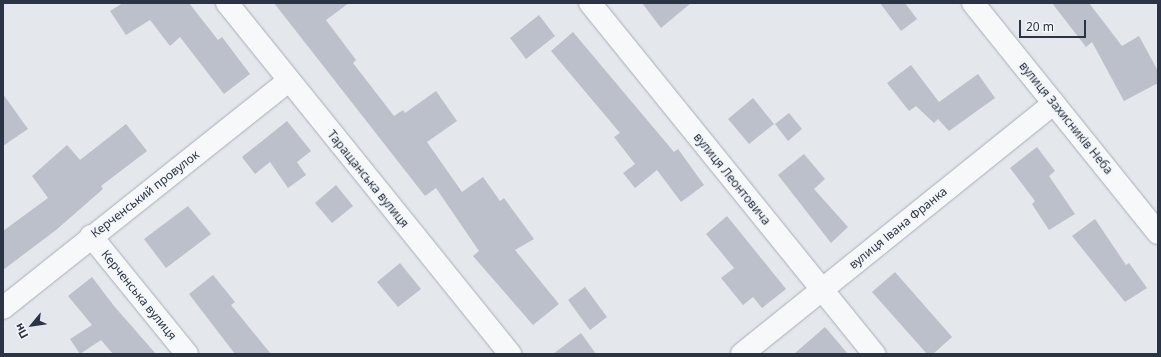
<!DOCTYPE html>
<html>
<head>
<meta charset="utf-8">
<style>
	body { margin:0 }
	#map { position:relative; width:1161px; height:357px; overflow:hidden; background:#e4e7ec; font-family:"Noto Sans",sans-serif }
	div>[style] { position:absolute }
	.building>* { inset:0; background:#bbc0ca }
	.roads { filter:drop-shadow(0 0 1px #a9aeb7) drop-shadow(0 0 1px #a9aeb7) }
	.street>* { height:22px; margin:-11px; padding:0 11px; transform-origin:11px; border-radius:11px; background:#f7f8fa }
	span { translate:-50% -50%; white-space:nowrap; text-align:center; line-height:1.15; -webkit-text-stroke:4px #f4f6f9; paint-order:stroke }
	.street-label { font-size:12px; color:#2b3445 }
	.frame { position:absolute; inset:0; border:4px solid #2b3445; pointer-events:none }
	.north { position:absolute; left:12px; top:305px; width:40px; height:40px; -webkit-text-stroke:3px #f4f6f9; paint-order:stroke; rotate:241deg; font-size:11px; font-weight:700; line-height:16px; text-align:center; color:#2b3445 }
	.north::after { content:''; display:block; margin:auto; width:14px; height:18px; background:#2b3445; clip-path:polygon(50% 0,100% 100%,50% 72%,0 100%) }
	.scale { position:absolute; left:1019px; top:20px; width:67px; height:18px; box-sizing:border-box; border:2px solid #2b3445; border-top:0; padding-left:5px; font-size:12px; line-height:14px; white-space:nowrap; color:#2b3445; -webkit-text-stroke:3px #f4f6f9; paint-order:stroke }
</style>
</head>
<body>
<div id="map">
	<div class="building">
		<i style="clip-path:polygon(123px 3px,189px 3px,218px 40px,222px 37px,250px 74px,224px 94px,180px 37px,170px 46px,150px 20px,126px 35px,110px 11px)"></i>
		<i style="clip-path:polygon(274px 3px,349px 3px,326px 20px,356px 60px,353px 63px,394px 116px,403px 110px,405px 113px,436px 91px,457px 121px,427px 142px,462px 192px,483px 177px,500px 201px,504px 198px,534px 239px,515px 250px,559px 304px,533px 325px,473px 256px,479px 251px,436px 188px,425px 196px)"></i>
		<i style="clip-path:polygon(642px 3px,691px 3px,661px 28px)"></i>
		<i style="clip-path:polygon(880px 3px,905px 3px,917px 19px,901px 31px)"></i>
		<i style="clip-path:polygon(1052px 3px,1089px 3px,1122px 46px,1139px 36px,1158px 71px,1158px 83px,1124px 101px,1092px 42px,1086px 47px)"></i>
		<i style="clip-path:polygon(539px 15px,555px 36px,526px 59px,510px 38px)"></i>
		<i style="clip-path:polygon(573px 32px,674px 152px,678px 149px,704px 185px,681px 202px,657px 170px,635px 188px,623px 173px,635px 164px,614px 137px,620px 133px,551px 51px)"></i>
		<i style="clip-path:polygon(911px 65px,939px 102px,978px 74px,995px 98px,949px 131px,938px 119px,934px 123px,916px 106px,909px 111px,887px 83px)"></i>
		<i style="clip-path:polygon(3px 94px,28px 129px,3px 146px)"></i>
		<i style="clip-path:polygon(753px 98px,774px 124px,749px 144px,728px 119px)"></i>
		<i style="clip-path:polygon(789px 113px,802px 129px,788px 141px,775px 124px)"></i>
		<i style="clip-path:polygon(287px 121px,311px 151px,297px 162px,306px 175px,288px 188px,270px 162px,255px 174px,242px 157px)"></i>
		<i style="clip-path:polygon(126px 124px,147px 151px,101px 186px,103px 189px,56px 230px,3px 270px,3px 231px,48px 198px,32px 176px,67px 145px,80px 160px)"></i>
		<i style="clip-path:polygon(1037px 147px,1055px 171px,1049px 176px,1075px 214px,1049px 230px,1032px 204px,1035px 201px,1010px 168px)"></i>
		<i style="clip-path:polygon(804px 154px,825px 179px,814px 189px,848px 227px,831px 243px,778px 175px)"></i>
		<i style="clip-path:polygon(336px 185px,353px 206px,332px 223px,315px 203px)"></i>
		<i style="clip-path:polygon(188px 206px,211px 234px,166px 268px,144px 239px)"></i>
		<i style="clip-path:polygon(727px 216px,786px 289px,762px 308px,753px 297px,743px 305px,721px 278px,734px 268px,706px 234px)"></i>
		<i style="clip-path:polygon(1095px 219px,1126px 265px,1129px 263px,1147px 288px,1125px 302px,1072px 236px)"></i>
		<i style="clip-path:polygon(400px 263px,421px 289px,398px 307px,377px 282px)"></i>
		<i style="clip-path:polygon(895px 272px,952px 337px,933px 354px,927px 354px,872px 292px)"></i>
		<i style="clip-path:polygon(213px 275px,235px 302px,231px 305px,271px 354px,235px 354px,189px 294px)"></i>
		<i style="clip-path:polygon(92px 277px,114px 306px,156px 354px,113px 354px,101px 340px,80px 354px,70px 339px,92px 325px,68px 296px)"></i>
		<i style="clip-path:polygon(585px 287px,607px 317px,590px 330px,568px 300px)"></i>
		<i style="clip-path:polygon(825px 327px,848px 354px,794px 354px)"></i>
		<i style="clip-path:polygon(581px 333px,596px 354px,553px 354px)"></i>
	</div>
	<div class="roads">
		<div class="street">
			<i style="left:227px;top:3px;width:451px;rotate:51.1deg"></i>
			<i style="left:590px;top:3px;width:452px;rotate:51deg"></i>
			<i style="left:973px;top:3px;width:295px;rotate:51.2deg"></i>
			<i style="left:91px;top:236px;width:152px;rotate:50.9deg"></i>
			<i style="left:3px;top:308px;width:364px;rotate:-38.5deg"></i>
			<i style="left:742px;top:354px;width:400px;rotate:-38.8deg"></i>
		</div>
	</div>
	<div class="street-label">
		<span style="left:1066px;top:118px;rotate:51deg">вулиця Захисників Неба</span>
		<span style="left:368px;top:179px;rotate:51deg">Таращанська вулиця</span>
		<span style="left:732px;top:179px;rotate:51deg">вулиця Леонтовича</span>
		<span style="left:145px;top:194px;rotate:-38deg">Керченський провулок</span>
		<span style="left:898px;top:228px;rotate:-39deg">вулиця Івана Франка</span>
		<span style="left:139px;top:295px;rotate:51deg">Керченська вулиця</span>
	</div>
	<div class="frame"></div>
	<div class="north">Пн</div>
	<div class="scale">20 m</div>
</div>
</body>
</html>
